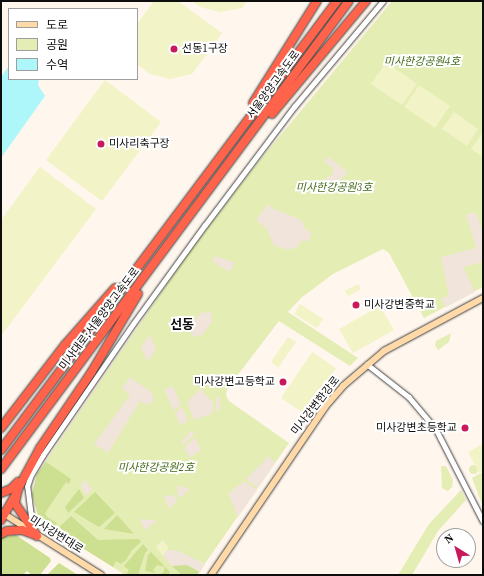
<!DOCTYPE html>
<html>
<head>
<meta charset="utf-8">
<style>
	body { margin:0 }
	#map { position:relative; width:484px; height:576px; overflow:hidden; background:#fff6ed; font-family:"Source Serif 4","Noto Sans KR",serif }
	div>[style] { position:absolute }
	.green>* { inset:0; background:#e4edb3 }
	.round { border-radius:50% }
	.forest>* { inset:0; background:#cddf91 }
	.pitch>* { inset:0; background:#f2f3c6 }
	.plaza>* { inset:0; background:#f0e4db }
	.water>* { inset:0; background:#adf7fb }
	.roads { filter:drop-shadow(0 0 1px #404040) drop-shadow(0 0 1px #404040) }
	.street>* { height:4.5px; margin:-2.25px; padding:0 2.25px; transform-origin:2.25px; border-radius:2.25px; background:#fff }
	.secondary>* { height:6px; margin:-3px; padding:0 3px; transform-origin:3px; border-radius:3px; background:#ffd9a8 }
	.highway>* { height:8px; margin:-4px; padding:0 4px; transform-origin:4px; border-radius:4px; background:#ff634b }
	.dots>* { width:11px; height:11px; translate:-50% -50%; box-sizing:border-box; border:2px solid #fff; border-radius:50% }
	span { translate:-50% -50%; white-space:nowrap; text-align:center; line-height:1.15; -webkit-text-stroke:4px #fff; paint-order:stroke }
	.poi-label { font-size:11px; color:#0d0d0d }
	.left { translate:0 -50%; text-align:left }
	.right { translate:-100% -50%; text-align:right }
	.park-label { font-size:11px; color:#436a18; font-style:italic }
	.street-label { font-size:11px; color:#0d0d0d }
	.quarter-label { font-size:13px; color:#0d0d0d; font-weight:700 }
	.frame { position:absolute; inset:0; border:2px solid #0d0d0d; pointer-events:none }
	.legend { position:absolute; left:8px; top:8px; width:130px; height:72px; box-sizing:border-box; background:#fff; border:1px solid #9e9e9e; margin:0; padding:5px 7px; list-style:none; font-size:12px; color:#0d0d0d }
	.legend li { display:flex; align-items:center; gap:8px; height:20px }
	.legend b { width:20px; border:1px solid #9e9e9e }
	.north { position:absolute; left:436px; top:528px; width:40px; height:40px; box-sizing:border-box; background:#fff; border:1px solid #9e9e9e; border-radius:50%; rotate:323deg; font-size:11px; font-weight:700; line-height:16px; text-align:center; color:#0d0d0d }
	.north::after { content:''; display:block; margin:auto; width:14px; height:18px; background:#c8195a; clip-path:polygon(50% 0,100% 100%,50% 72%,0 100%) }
</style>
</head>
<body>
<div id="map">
	<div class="green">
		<i style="clip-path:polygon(392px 1px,483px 1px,483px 287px,424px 318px,389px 253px,383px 249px,333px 274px,301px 298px,288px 312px,358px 358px,350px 366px,279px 321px,227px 389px,226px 395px,229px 401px,289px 443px,197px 575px,125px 575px,39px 519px,32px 494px,37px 474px,187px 255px,255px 166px)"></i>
		<i style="clip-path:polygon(451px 333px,449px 342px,438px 350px,435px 345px,436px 341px)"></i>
		<i class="round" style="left:468.5px;top:464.5px;width:9px;height:9px"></i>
		<i style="clip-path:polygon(441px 466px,446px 466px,453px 480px,452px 487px,448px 491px,442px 488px)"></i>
		<i style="clip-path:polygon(483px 472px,483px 507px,472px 478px)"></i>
		<i style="clip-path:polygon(461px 490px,466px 500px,438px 531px,412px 575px,398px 575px,429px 524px)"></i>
	</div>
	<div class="forest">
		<i style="clip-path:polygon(46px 462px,71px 479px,69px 484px,66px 482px,45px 513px,47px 517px,57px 523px,52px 529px,39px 519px,32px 494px,37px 474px)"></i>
		<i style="clip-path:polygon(79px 489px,84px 498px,68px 513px,65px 507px)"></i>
		<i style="clip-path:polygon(95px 492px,115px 513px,99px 527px,74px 512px)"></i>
		<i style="clip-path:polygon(117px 515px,134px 534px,104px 529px)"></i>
		<i style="clip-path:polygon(71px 516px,98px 540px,139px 539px,141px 542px,132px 550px,126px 560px,121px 564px,116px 561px,113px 567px,55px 531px)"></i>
		<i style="clip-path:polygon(3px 534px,4px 537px,16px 535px,50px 558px,51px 561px,40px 575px,32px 575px,27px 571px,23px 575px,1px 575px,1px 536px)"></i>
		<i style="clip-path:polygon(143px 544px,148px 550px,145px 553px,138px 575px,126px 575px,129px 570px,124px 566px)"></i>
		<i style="clip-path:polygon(151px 552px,170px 572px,168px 575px,159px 574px,163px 573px,165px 567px,157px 565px,153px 570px,156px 573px,145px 571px,148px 555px)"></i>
		<i style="clip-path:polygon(59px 563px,78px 575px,47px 575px)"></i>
		<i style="clip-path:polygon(174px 564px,187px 565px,200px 572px,196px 575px,182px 575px,172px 566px)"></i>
	</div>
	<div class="pitch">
		<i style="clip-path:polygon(154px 1px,178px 1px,222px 33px,192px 74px,170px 79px,150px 74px,137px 64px,137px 24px)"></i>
		<i style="clip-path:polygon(192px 1px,247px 1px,242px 8px,220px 12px,200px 7px)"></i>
		<i style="clip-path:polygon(386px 62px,417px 84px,402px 105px,371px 84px)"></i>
		<i style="clip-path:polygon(105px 80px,161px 122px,102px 201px,46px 160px)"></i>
		<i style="clip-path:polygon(419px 85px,450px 106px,435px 128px,404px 107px)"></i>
		<i style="clip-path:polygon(454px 112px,478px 129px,467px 146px,442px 129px)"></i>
		<i style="clip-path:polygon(483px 132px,483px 157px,471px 149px)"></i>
		<i style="clip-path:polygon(40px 167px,96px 209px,1px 336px,1px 220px)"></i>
		<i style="clip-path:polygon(358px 284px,361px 289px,348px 296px,345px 291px)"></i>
		<i style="clip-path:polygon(300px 304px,323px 319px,317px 328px,294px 314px)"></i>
		<i style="clip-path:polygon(380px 306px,394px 330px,353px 353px,339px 329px)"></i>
		<i style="clip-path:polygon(288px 337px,296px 342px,278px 368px,271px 362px)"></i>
		<i style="clip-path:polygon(312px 352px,336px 368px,305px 414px,281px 398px)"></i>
		<i style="clip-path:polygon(483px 444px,483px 470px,479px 473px,468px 452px)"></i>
		<i style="clip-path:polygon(162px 540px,169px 547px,163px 556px,156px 547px)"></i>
	</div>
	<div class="plaza">
		<i style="clip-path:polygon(329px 157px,348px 173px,332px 186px,334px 191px,330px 194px,321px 182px,333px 174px,333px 168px,324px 161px)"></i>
		<i style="clip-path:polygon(268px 204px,272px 208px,301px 220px,306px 230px,312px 233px,308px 242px,303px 240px,296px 248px,287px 250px,274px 245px,266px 228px,256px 220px)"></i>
		<i style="clip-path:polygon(476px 213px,483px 232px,483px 262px,463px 267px,475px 292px,446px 307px,441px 298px,449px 296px,441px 257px,476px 248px,466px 214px)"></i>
		<i style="clip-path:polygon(216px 256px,235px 263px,229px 272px,212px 261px)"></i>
		<i style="clip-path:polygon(211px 312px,212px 322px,202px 335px,192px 337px,190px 328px,200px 313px)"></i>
		<i style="clip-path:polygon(150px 335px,156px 349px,148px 362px,141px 347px)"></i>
		<i style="clip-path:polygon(130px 377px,151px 392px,154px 400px,147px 405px,140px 401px,108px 453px,94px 444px,130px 395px,122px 388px)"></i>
		<i style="clip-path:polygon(173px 386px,181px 404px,174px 411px,164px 390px)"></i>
		<i style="clip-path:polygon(200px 389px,213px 402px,213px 413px,194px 420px,187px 402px)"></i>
		<i style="clip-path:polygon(218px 396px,221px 407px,216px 412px,216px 397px)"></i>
		<i style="clip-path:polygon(182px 407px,188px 421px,180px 425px,175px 413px)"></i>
		<i style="clip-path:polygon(192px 430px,194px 434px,182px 446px,182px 441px)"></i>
		<i style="clip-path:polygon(195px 437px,201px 450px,190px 458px,184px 448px)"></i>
		<i style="clip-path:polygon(269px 456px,275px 463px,258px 488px,246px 479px)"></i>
		<i style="clip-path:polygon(84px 480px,92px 489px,86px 496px,81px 486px)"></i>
		<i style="clip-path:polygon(244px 481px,257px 490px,238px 517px,228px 494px)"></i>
		<i style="clip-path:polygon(178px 485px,190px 489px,180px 498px,177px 494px)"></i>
		<i style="clip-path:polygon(173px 495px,178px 500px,169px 509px,164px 496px)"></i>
		<i style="clip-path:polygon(140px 519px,152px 520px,157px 521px,145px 530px)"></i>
		<i style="clip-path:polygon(167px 550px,176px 550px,205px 564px,200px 572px,187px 565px,172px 566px,163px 556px)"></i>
	</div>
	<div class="water">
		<i style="clip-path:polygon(9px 66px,9px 79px,39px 79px,38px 85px,45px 96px,1px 158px,1px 77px)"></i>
	</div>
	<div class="roads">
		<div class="street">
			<i style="left:367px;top:364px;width:53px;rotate:38.2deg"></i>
			<i style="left:409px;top:397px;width:42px;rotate:49.8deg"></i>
			<i style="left:436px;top:429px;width:103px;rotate:62.9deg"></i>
			<i style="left:32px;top:525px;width:38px;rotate:-97deg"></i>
			<i style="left:27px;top:487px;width:13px;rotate:-72deg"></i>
			<i style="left:31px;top:475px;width:23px;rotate:-59deg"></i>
			<i style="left:43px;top:455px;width:159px;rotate:-55.5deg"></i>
			<i style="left:133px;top:324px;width:122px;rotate:-54deg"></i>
			<i style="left:205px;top:225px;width:148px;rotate:-53deg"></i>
			<i style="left:294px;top:107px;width:138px;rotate:-50deg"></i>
		</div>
		<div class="secondary">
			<i style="left:1px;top:512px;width:118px;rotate:32.2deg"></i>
			<i style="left:211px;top:575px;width:203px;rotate:-55.8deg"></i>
			<i style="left:325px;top:407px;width:28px;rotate:-49deg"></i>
			<i style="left:343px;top:386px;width:54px;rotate:-40.5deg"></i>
			<i style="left:384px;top:351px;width:112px;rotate:-28.2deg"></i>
		</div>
		<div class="highway">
			<i style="left:253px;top:103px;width:120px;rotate:-57.9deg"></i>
			<i style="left:272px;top:114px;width:147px;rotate:-50.2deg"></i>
			<i style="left:1px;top:428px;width:105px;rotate:-52.4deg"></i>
			<i style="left:65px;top:345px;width:76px;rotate:-48.7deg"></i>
			<i style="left:1px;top:450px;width:561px;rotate:-53.19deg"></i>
			<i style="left:1px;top:469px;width:583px;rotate:-53.37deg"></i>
			<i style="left:1px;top:493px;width:11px;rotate:-22deg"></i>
			<i style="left:11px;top:489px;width:10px;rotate:-45deg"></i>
			<i style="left:1px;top:520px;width:28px;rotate:-60deg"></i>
			<i style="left:1px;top:534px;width:7px;rotate:-27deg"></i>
			<i style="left:7px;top:531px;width:15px;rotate:-4deg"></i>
			<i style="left:22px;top:530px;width:15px;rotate:20deg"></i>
			<i style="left:37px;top:536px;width:40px;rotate:-124deg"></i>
			<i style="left:15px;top:503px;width:14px;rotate:-78deg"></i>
			<i style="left:18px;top:489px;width:47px;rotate:-61.8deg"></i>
			<i style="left:40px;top:448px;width:91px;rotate:-55.8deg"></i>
			<i style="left:91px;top:373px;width:92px;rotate:-59.3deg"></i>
		</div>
	</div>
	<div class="dots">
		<i style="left:174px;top:49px;background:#c8195a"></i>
		<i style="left:101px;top:144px;background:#c8195a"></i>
		<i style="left:356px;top:305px;background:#c8195a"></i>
		<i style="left:283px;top:382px;background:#c8195a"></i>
		<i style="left:465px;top:428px;background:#c8195a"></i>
	</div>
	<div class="poi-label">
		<span class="left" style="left:182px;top:49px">선동1구장</span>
		<span class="left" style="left:109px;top:144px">미사리축구장</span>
		<span class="left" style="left:364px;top:305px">미사강변중학교</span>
		<span class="right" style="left:275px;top:382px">미사강변고등학교</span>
		<span class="right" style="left:457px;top:428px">미사강변초등학교</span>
	</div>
	<div class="park-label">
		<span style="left:422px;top:62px">미사한강공원4호</span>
		<span style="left:334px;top:188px">미사한강공원3호</span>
		<span style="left:156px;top:468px">미사한강공원2호</span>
	</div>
	<div class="street-label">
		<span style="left:274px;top:85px;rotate:-54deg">서울양양고속도로</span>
		<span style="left:100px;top:319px;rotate:-53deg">미사대로;서울양양고속도로</span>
		<span style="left:316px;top:406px;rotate:-52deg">미사강변한강로</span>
		<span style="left:56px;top:535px;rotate:32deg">미사강변대로</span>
	</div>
	<div class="quarter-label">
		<span style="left:182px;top:325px">선동</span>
	</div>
	<div class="frame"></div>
	<ul class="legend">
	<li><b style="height:5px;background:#ffd9a8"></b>도로</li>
	<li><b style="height:11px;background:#e4edb3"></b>공원</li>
	<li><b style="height:11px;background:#adf7fb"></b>수역</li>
	</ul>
	<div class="north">N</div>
</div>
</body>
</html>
